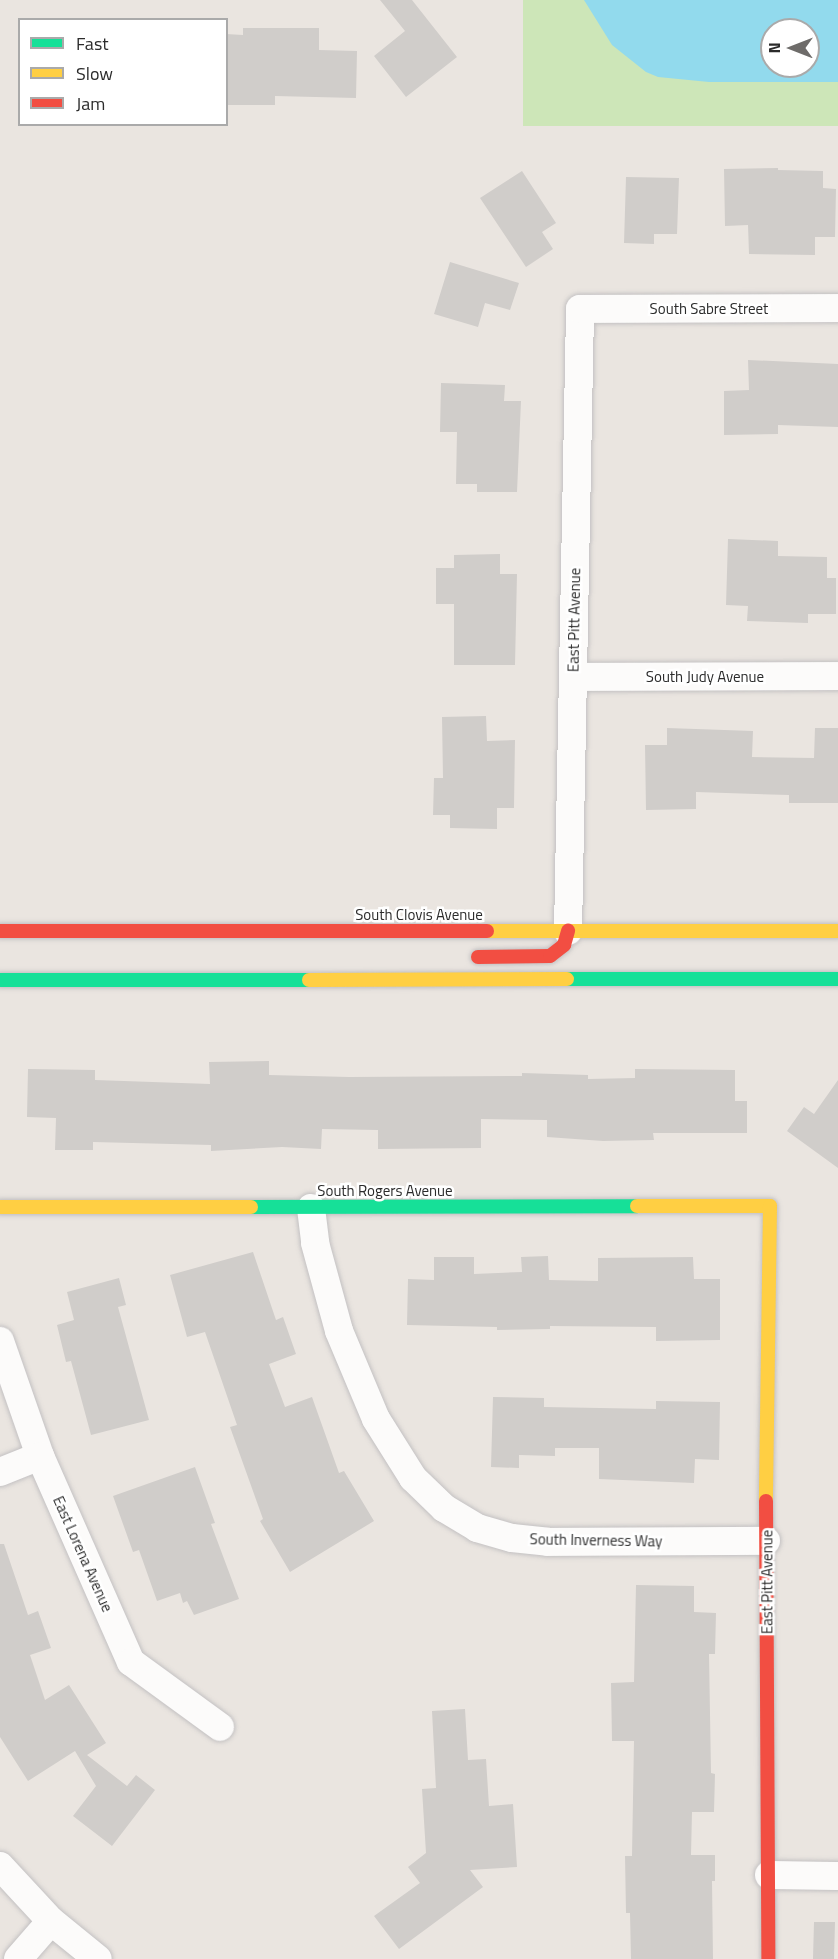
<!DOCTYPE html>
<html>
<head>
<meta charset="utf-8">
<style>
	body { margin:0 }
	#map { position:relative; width:838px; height:1959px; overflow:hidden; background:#eae5e0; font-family:"Titillium Web",sans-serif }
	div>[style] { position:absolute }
	.green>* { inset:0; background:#cde6b8 }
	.water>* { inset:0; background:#92daed }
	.building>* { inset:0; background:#d0cdca }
	.roads { filter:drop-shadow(0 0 2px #c3c1c2) drop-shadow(0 0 2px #c3c1c2) }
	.street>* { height:28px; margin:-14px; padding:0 14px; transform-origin:14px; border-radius:14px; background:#fcfbfa }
	.fast>* { height:14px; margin:-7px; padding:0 7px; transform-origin:7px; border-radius:7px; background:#16e098 }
	.slow>* { height:14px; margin:-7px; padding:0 7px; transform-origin:7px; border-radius:7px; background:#ffcf43 }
	.jam>* { height:14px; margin:-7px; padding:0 7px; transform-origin:7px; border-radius:7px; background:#f24e42 }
	span { translate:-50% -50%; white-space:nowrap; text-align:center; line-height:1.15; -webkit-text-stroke:5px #fff; paint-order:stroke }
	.street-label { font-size:15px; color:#2b2b2b }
	.legend { position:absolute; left:18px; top:18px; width:210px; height:108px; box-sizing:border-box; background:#fff; border:2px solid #aaa; margin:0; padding:8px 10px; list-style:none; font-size:18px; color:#2b2b2b }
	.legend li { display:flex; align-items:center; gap:12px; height:30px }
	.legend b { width:30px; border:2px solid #aaa }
	.north { position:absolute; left:760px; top:18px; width:60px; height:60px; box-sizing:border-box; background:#fff; border:2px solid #aaa; border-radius:50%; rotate:270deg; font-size:16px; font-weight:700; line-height:24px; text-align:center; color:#2b2b2b }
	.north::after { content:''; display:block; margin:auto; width:21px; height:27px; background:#6e6c6a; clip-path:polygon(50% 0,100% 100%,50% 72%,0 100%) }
</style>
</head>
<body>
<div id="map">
	<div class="green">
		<i style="clip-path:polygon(evenodd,523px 0,838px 0,838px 126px,523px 126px,523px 0,772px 30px,808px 30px,808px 66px,772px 66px,772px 30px)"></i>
	</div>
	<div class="water">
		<i style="clip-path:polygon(evenodd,584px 0,838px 0,838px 82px,709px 82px,658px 77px,646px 72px,612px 45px,584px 0,772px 30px,808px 30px,808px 66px,772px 66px,772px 30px)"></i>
	</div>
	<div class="building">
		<i style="clip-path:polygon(380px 0,412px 0,457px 57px,406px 97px,374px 56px,405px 31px)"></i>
		<i style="clip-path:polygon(243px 28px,319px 28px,319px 50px,357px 51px,356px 98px,275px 96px,275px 105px,226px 105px,226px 34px,243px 35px)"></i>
		<i style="clip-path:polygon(778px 168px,778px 170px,823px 171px,823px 188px,836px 189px,835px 237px,815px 237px,815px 255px,749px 254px,748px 225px,725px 226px,724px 169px)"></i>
		<i style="clip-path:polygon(522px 171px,556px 223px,542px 232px,553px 249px,526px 267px,480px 198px)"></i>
		<i style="clip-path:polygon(626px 177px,679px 178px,677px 234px,654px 234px,654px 244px,624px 243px)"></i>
		<i style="clip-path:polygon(450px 262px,519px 283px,510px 310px,485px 303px,478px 327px,434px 314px)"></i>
		<i style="clip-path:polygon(748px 360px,838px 364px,838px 427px,778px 425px,778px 434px,724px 435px,724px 391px,749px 390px)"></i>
		<i style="clip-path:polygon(441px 383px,505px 385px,504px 401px,521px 401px,517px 492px,477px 492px,477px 484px,456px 484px,457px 432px,440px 432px)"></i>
		<i style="clip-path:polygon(728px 539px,778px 541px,778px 556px,827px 557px,827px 578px,836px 578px,836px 614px,808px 614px,808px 623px,747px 621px,748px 606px,726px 605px)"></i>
		<i style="clip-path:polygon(500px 554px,500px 574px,517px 574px,515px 665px,454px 665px,454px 604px,436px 604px,436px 568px,454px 568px,454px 555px)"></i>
		<i style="clip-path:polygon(486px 716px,487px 741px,515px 740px,514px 808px,497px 808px,497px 829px,450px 828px,450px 815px,433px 815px,434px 778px,443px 778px,442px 717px)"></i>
		<i style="clip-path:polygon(667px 728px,753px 731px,752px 757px,814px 758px,815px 728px,838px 728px,838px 803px,789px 803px,789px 795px,696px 792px,696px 809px,646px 810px,645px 745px,667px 745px)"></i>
		<i style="clip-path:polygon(269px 1061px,269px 1075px,349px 1077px,522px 1076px,522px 1073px,588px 1075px,588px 1079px,635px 1078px,635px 1069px,735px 1070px,735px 1101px,747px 1101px,747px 1133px,653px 1133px,654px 1140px,603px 1141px,547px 1137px,547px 1120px,481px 1119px,481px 1148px,378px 1149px,378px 1130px,322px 1129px,321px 1149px,282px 1147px,211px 1151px,211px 1145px,93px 1142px,93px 1150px,55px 1150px,56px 1118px,27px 1117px,28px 1069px,95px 1070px,95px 1080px,210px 1084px,209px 1062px)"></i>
		<i style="clip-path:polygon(838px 1080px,838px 1168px,787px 1131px,804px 1107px,814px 1114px)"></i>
		<i style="clip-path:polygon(253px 1252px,276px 1320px,283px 1317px,296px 1354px,269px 1364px,285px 1407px,312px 1397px,339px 1473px,344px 1471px,374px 1521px,290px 1572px,260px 1521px,263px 1519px,230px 1427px,237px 1425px,205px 1332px,187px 1337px,170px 1275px)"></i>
		<i style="clip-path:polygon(548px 1256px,549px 1280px,598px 1281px,598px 1258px,693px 1257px,694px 1279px,720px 1279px,720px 1340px,656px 1341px,656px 1327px,550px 1326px,550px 1329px,497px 1330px,497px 1327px,407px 1325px,408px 1279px,434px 1280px,434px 1257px,474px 1257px,474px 1274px,522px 1272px,521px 1257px)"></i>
		<i style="clip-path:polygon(119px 1278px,126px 1305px,118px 1307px,149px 1420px,91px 1435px,71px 1361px,66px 1362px,57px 1325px,74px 1320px,67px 1292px)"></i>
		<i style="clip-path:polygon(493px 1397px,544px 1398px,544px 1407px,656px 1409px,656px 1401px,720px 1402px,719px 1460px,695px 1459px,694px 1483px,599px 1479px,599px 1448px,555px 1448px,555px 1456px,519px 1455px,519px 1468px,491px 1467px)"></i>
		<i style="clip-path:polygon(195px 1467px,215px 1523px,211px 1524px,239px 1599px,194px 1615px,187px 1601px,183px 1603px,180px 1593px,157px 1601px,139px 1550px,133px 1552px,113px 1496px)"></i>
		<i style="clip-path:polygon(0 1544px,4px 1544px,28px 1615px,38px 1611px,51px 1648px,30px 1655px,45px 1700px,69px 1685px,106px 1743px,87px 1755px,127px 1786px,136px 1775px,155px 1790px,112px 1846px,73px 1816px,96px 1786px,75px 1751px,28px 1781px,0 1737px)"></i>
		<i style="clip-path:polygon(636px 1585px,694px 1586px,694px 1612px,716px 1613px,715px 1654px,709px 1654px,711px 1773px,715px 1774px,714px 1812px,692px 1812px,691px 1855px,715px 1855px,715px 1881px,712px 1881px,713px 1959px,631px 1959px,630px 1913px,626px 1913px,625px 1856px,632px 1856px,634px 1741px,612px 1741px,611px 1683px,634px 1682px)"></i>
		<i style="clip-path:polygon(465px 1709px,468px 1760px,486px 1759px,489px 1806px,513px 1804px,517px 1867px,470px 1870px,483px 1887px,399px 1949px,374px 1916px,420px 1883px,408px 1867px,426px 1853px,422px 1789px,436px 1788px,432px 1711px)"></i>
		<i style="clip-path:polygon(814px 1922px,835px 1922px,834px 1959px,813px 1959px)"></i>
	</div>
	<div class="roads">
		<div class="street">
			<i style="left:573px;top:677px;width:265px;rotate:-0.2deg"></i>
			<i style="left:568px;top:931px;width:622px;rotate:-88.89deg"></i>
			<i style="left:580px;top:309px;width:258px;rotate:-0.2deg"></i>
			<i style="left:311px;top:1208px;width:35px;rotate:83deg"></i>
			<i style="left:315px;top:1243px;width:91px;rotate:74.7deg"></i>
			<i style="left:339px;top:1331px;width:95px;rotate:67.2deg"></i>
			<i style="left:376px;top:1419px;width:70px;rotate:57.9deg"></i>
			<i style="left:413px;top:1478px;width:43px;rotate:44.1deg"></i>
			<i style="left:444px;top:1508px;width:39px;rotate:31deg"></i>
			<i style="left:477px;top:1528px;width:36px;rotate:16deg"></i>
			<i style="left:512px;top:1538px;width:36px;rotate:6deg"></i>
			<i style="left:548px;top:1542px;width:218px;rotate:-0.3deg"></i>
			<i style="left:0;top:1341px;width:122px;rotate:70.8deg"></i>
			<i style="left:40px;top:1456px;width:225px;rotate:66.2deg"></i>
			<i style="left:131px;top:1662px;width:110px;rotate:36.1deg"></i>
			<i style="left:0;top:1472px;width:43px;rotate:-21.8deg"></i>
			<i style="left:0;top:1866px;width:75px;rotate:47.2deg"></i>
			<i style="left:51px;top:1921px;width:60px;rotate:39deg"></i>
			<i style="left:769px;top:1875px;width:69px;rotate:0.8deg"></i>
			<i style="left:18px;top:1959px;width:50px;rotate:-49deg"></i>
		</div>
		<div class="fast">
			<i style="left:567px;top:979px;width:271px"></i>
			<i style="left:0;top:980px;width:309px"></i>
			<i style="left:251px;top:1207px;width:386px;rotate:-0.1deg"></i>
		</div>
		<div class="slow">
			<i style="left:487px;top:931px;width:351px"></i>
			<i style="left:309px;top:980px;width:258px;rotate:-0.2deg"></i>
			<i style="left:637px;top:1206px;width:133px"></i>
			<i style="left:770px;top:1206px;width:295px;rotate:90.8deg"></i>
			<i style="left:0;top:1207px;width:251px"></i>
		</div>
		<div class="jam">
			<i style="left:0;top:931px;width:487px"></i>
			<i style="left:478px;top:957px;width:72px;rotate:-0.8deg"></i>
			<i style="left:550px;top:956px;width:18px;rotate:-38deg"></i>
			<i style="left:564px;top:945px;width:15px;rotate:-74deg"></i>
			<i style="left:766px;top:1501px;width:458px;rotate:89.7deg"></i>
		</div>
	</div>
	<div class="street-label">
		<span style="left:709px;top:309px">South Sabre Street</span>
		<span style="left:574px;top:620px;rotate:-89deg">East Pitt Avenue</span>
		<span style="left:705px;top:677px">South Judy Avenue</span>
		<span style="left:419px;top:915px">South Clovis Avenue</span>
		<span style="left:385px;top:1191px">South Rogers Avenue</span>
		<span style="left:596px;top:1540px;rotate:1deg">South Inverness Way</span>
		<span style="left:83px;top:1554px;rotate:66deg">East Lorena Avenue</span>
		<span style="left:767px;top:1582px;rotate:-90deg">East Pitt Avenue</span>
	</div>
	<ul class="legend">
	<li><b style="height:8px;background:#16e098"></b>Fast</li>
	<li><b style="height:8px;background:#ffcf43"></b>Slow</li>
	<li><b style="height:8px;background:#f24e42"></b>Jam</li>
	</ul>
	<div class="north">N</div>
</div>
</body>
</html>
